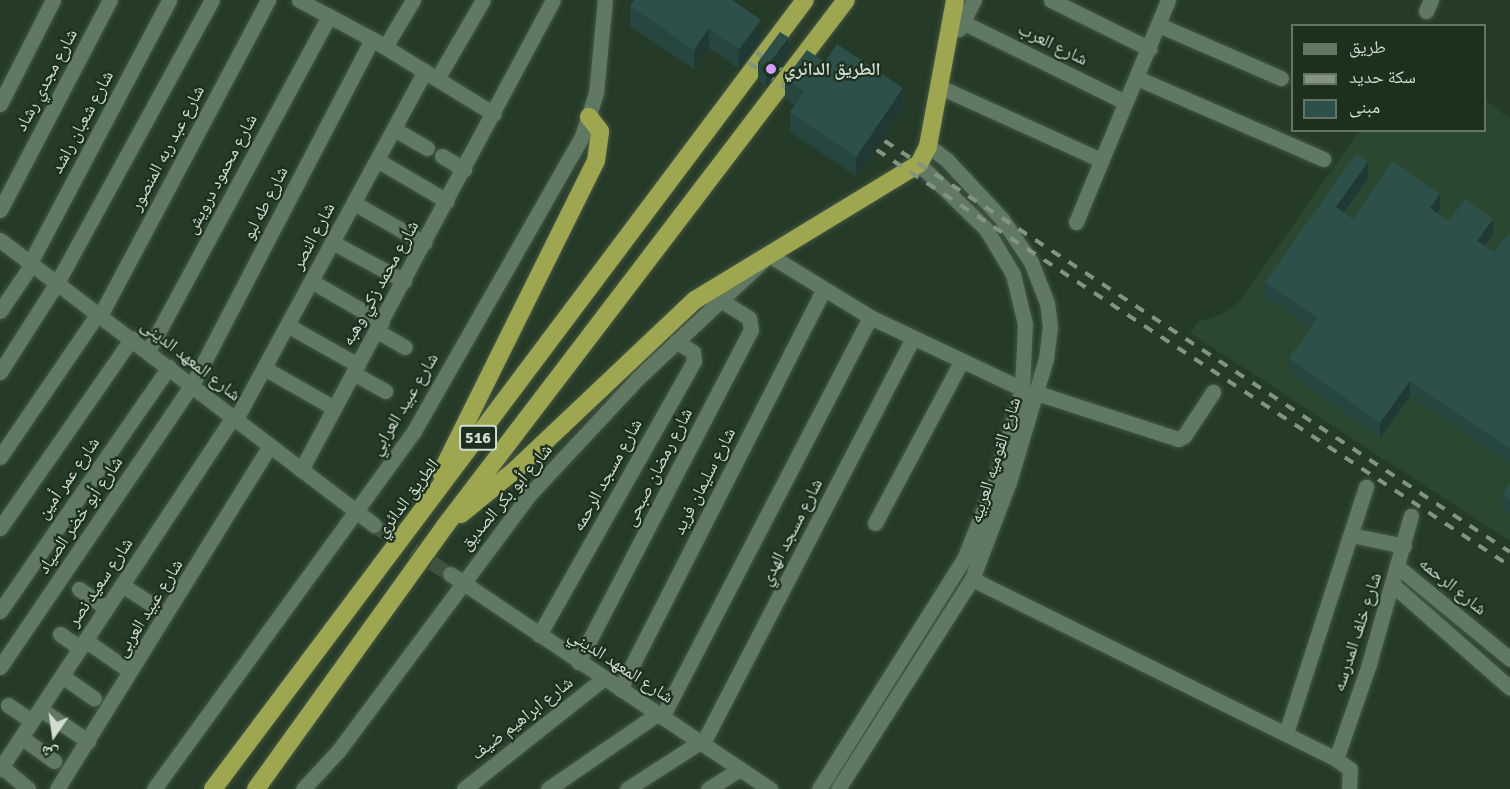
<!DOCTYPE html>
<html>
<head>
<meta charset="utf-8">
<style>
	body { margin:0 }
	#map { position:relative; width:1510px; height:789px; overflow:hidden; background:#263b27; font-family:Signika,"Noto Naskh Arabic",sans-serif }
	div>[style] { position:absolute }
	.built>* { inset:0; background:#2c472f }
	.minor-tunnel>* { height:15px; margin-top:-7.5px; transform-origin:0; background:repeating-linear-gradient(90deg,#3f5340 0 15px,transparent 0 23px) }
	.roads { filter:drop-shadow(0 0 2px #435645) drop-shadow(0 0 2px #435645) }
	.minor>* { height:15px; margin:-7.5px; padding:0 7.5px; transform-origin:7.5px; border-radius:7.5px; background:#617862 }
	.highway>* { height:18px; margin:-9px; padding:0 9px; transform-origin:9px; border-radius:9px; background:#9ea64f }
	.rail>* { height:4px; margin-top:-2px; transform-origin:0; background:repeating-linear-gradient(90deg,#839483 0 10px,transparent 0 20px) }
	.wall>* { inset:0; background:#274640 }
	.shaded-wall>* { inset:0; background:#203934 }
	.building>* { inset:0; background:#2d514a }
	.dots>* { width:16px; height:16px; translate:-50% -50%; box-sizing:border-box; border:3px solid #1c301d; border-radius:50% }
	span { translate:-50% -50%; white-space:nowrap; text-align:center; line-height:1.15; -webkit-text-stroke:4.5px #1c301d; paint-order:stroke }
	.shield-label span { padding:2px 4px; background:#1c301d; border:2px solid; border-radius:4px; -webkit-text-stroke-width:0 }
	.shield-label { font-size:16px; color:#cfdccf; font-weight:700 }
	.street-label { font-size:18px; color:#cfdccf }
	.poi-label { font-size:18px; color:#cfdccf; font-weight:700 }
	.left { translate:0 -50%; text-align:left }
	.legend { position:absolute; left:1291px; top:24px; width:195px; height:108px; box-sizing:border-box; background:#1c301d; border:2px solid #647564; margin:0; padding:8px 10px; list-style:none; font-size:18px; color:#cfdccf }
	.legend li { display:flex; align-items:center; gap:12px; height:30px }
	.legend b { width:30px; border:2px solid #647564 }
	.north { position:absolute; left:24px; top:705px; width:60px; height:60px; -webkit-text-stroke:4px #1c301d; paint-order:stroke; rotate:193deg; font-size:16px; font-weight:700; line-height:24px; text-align:center; color:#cfdccf }
	.north::after { content:''; display:block; margin:auto; width:21px; height:27px; background:#cfdccf; clip-path:polygon(50% 0,100% 100%,50% 72%,0 100%) }
</style>
</head>
<body>
<div id="map">
	<div class="built">
		<i style="clip-path:polygon(1485px 100px,1510px 119px,1510px 541px,1190px 333px,1199px 321px,1220px 315px,1240px 301px,1359px 131px,1484px 130px)"></i>
	</div>
	<div class="minor-tunnel">
		<i style="left:374px;top:525px;width:90px;rotate:32.8deg"></i>
	</div>
	<div class="roads">
		<div class="minor">
			<i style="left:299px;top:0;width:83px;rotate:28.1deg"></i>
			<i style="left:372px;top:39px;width:143px;rotate:31.6deg"></i>
			<i style="left:1051px;top:0;width:110px;rotate:26.3deg"></i>
			<i style="left:1426px;top:11px;width:12px;rotate:-66deg"></i>
			<i style="left:950px;top:16px;width:195px;rotate:26.2deg"></i>
			<i style="left:1159px;top:25px;width:133px;rotate:23.5deg"></i>
			<i style="left:959px;top:29px;width:33px;rotate:-63deg"></i>
			<i style="left:385px;top:47px;width:55px;rotate:-59.2deg"></i>
			<i style="left:1137px;top:78px;width:203px;rotate:23.5deg"></i>
			<i style="left:437px;top:79px;width:91px;rotate:-59.8deg"></i>
			<i style="left:940px;top:87px;width:175px;rotate:24.4deg"></i>
			<i style="left:0;top:104px;width:117px;rotate:-63deg"></i>
			<i style="left:394px;top:129px;width:38px;rotate:30deg"></i>
			<i style="left:442px;top:156px;width:26px;rotate:31deg"></i>
			<i style="left:377px;top:160px;width:81px;rotate:30.4deg"></i>
			<i style="left:354px;top:203px;width:81px;rotate:29.7deg"></i>
			<i style="left:0;top:210px;width:237px;rotate:-62.4deg"></i>
			<i style="left:1076px;top:222px;width:240px;rotate:-67.5deg"></i>
			<i style="left:0;top:240px;width:470px;rotate:37.3deg"></i>
			<i style="left:332px;top:242px;width:82px;rotate:28.4deg"></i>
			<i style="left:30px;top:263px;width:297px;rotate:-62.1deg"></i>
			<i style="left:311px;top:281px;width:82px;rotate:30deg"></i>
			<i style="left:0;top:311px;width:57px;rotate:-55.8deg"></i>
			<i style="left:101px;top:314px;width:356px;rotate:-62deg"></i>
			<i style="left:287px;top:325px;width:81px;rotate:29.4deg"></i>
			<i style="left:377px;top:331px;width:32px;rotate:30deg"></i>
			<i style="left:148px;top:351px;width:381px;rotate:-61.6deg"></i>
			<i style="left:264px;top:368px;width:81px;rotate:29.7deg"></i>
			<i style="left:0;top:372px;width:108px;rotate:-57.5deg"></i>
			<i style="left:58px;top:281px;width:320px;rotate:-61.3deg"></i>
			<i style="left:353px;top:373px;width:37px;rotate:29deg"></i>
			<i style="left:1037px;top:393px;width:148px;rotate:18.1deg"></i>
			<i style="left:1178px;top:439px;width:7px;rotate:-27deg"></i>
			<i style="left:1184px;top:436px;width:53px;rotate:-56.6deg"></i>
			<i style="left:236px;top:419px;width:396px;rotate:-61.5deg"></i>
			<i style="left:0;top:457px;width:176px;rotate:-55.7deg"></i>
			<i style="left:301px;top:470px;width:533px;rotate:-61.8deg"></i>
			<i style="left:875px;top:523px;width:183px;rotate:-61.9deg"></i>
			<i style="left:0;top:528px;width:231px;rotate:-55.2deg"></i>
			<i style="left:1351px;top:535px;width:54px;rotate:11.7deg"></i>
			<i style="left:1398px;top:567px;width:145px;rotate:39.4deg"></i>
			<i style="left:450px;top:574px;width:386px;rotate:33.9deg"></i>
			<i style="left:972px;top:579px;width:406px;rotate:26.3deg"></i>
			<i style="left:1336px;top:759px;width:17px;rotate:36deg"></i>
			<i style="left:1350px;top:769px;width:20px;rotate:93deg"></i>
			<i style="left:122px;top:585px;width:35px;rotate:33deg"></i>
			<i style="left:1394px;top:586px;width:154px;rotate:41.3deg"></i>
			<i style="left:79px;top:589px;width:33px;rotate:35deg"></i>
			<i style="left:0;top:611px;width:297px;rotate:-55.3deg"></i>
			<i style="left:60px;top:634px;width:24px;rotate:35deg"></i>
			<i style="left:539px;top:635px;width:315px;rotate:-60.5deg"></i>
			<i style="left:694px;top:361px;width:9px;rotate:-96deg"></i>
			<i style="left:693px;top:352px;width:20px;rotate:-147deg"></i>
			<i style="left:85px;top:640px;width:44px;rotate:34.8deg"></i>
			<i style="left:578px;top:662px;width:374px;rotate:-62.5deg"></i>
			<i style="left:751px;top:330px;width:12px;rotate:-99deg"></i>
			<i style="left:749px;top:318px;width:34px;rotate:-148deg"></i>
			<i style="left:0;top:667px;width:341px;rotate:-55.8deg"></i>
			<i style="left:192px;top:385px;width:390px;rotate:-62.5deg"></i>
			<i style="left:62px;top:676px;width:39px;rotate:35deg"></i>
			<i style="left:620px;top:689px;width:447px;rotate:-63deg"></i>
			<i style="left:8px;top:705px;width:29px;rotate:34deg"></i>
			<i style="left:40px;top:709px;width:58px;rotate:33.7deg"></i>
			<i style="left:662px;top:717px;width:451px;rotate:-62.5deg"></i>
			<i style="left:1286px;top:733px;width:259px;rotate:-72deg"></i>
			<i style="left:21px;top:737px;width:41px;rotate:36deg"></i>
			<i style="left:703px;top:743px;width:456px;rotate:-62.6deg"></i>
			<i style="left:1336px;top:759px;width:101px;rotate:-70.8deg"></i>
			<i style="left:1369px;top:664px;width:154px;rotate:-74.2deg"></i>
			<i style="left:2px;top:767px;width:34px;rotate:40deg"></i>
			<i style="left:0;top:769px;width:422px;rotate:-56.5deg"></i>
			<i style="left:57px;top:789px;width:404px;rotate:-58.2deg"></i>
			<i style="left:154px;top:789px;width:442px;rotate:-54deg"></i>
			<i style="left:414px;top:431px;width:339px;rotate:-60.3deg"></i>
			<i style="left:582px;top:136px;width:45px;rotate:-72deg"></i>
			<i style="left:596px;top:93px;width:93px;rotate:-84.5deg"></i>
			<i style="left:303px;top:789px;width:53px;rotate:-47.3deg"></i>
			<i style="left:339px;top:750px;width:317px;rotate:-53.3deg"></i>
			<i style="left:528px;top:496px;width:161px;rotate:-47deg"></i>
			<i style="left:638px;top:378px;width:180px;rotate:-43.2deg"></i>
			<i style="left:769px;top:255px;width:119px;rotate:31.5deg"></i>
			<i style="left:870px;top:317px;width:168px;rotate:25.3deg"></i>
			<i style="left:464px;top:789px;width:179px;rotate:-38.4deg"></i>
			<i style="left:548px;top:789px;width:132px;rotate:-34.5deg"></i>
			<i style="left:627px;top:789px;width:87px;rotate:-32.8deg"></i>
			<i style="left:708px;top:789px;width:38px;rotate:-32deg"></i>
			<i style="left:819px;top:789px;width:272px;rotate:-57.8deg"></i>
			<i style="left:964px;top:559px;width:86px;rotate:-68.2deg"></i>
			<i style="left:996px;top:479px;width:94px;rotate:-73.9deg"></i>
			<i style="left:1022px;top:389px;width:65px;rotate:-87.4deg"></i>
			<i style="left:1025px;top:324px;width:51px;rotate:-103.5deg"></i>
			<i style="left:1013px;top:274px;width:52px;rotate:-121deg"></i>
			<i style="left:986px;top:229px;width:93px;rotate:-135.9deg"></i>
			<i style="left:838px;top:789px;width:249px;rotate:-57.5deg"></i>
			<i style="left:972px;top:579px;width:104px;rotate:-69.1deg"></i>
			<i style="left:1009px;top:482px;width:128px;rotate:-73.3deg"></i>
			<i style="left:1046px;top:359px;width:32px;rotate:-83deg"></i>
			<i style="left:1050px;top:327px;width:24px;rotate:-97deg"></i>
			<i style="left:1047px;top:303px;width:44px;rotate:-111.3deg"></i>
			<i style="left:1031px;top:262px;width:52px;rotate:-124deg"></i>
			<i style="left:1002px;top:219px;width:82px;rotate:-133deg"></i>
			<i style="left:946px;top:159px;width:22px;rotate:-144deg"></i>
		</div>
		<div class="highway">
			<i style="left:441px;top:473px;width:348px;rotate:-63.6deg"></i>
			<i style="left:596px;top:161px;width:30px;rotate:-82deg"></i>
			<i style="left:600px;top:131px;width:18px;rotate:-128deg"></i>
			<i style="left:461px;top:514px;width:68px;rotate:-39.1deg"></i>
			<i style="left:514px;top:471px;width:249px;rotate:-43.4deg"></i>
			<i style="left:695px;top:300px;width:262px;rotate:-31.3deg"></i>
			<i style="left:919px;top:164px;width:20px;rotate:-63deg"></i>
			<i style="left:928px;top:146px;width:148px;rotate:-79.5deg"></i>
			<i style="left:213px;top:789px;width:986px;rotate:-53.12deg"></i>
			<i style="left:256px;top:789px;width:324px;rotate:-54.3deg"></i>
			<i style="left:445px;top:526px;width:661px;rotate:-52.68deg"></i>
		</div>
	</div>
	<div class="rail">
		<i style="left:740px;top:41px;width:75px;rotate:34.7deg"></i>
		<i style="left:732px;top:51px;width:81px;rotate:34.5deg"></i>
		<i style="left:868px;top:130px;width:768px;rotate:33.32deg"></i>
		<i style="left:860px;top:139px;width:778px;rotate:33.3deg"></i>
	</div>
	<div class="wall">
		<i style="clip-path:polygon(737px 3px,761px 39px,739px 69px,709px 48px,694px 69px,630px 26px,630px 6px)"></i>
		<i style="clip-path:polygon(788px 57px,766px 87px,758px 81px,758px 62px)"></i>
		<i style="clip-path:polygon(825px 62px,903px 108px,856px 176px,790px 132px,790px 112px,795px 106px,785px 99px,785px 79px)"></i>
		<i style="clip-path:polygon(1368px 178px,1343px 212px,1353px 219px,1440px 209px,1438px 213px,1449px 221px,1493px 234px,1485px 246px,1494px 252px,1510px 236px,1510px 464px,1410px 396px,1380px 438px,1289px 373px,1289px 358px,1310px 328px,1265px 297px,1265px 282px)"></i>
		<i style="clip-path:polygon(1510px 482px,1510px 515px,1502px 510px,1502px 495px)"></i>
	</div>
	<div class="shaded-wall">
		<i style="clip-path:polygon(761px 20px,761px 39px,739px 69px,739px 49px)"></i>
		<i style="clip-path:polygon(709px 28px,709px 48px,694px 69px,694px 50px)"></i>
		<i style="clip-path:polygon(788px 37px,788px 57px,766px 87px,766px 67px)"></i>
		<i style="clip-path:polygon(903px 88px,903px 108px,856px 176px,856px 157px)"></i>
		<i style="clip-path:polygon(1368px 162px,1368px 178px,1336px 223px,1336px 207px)"></i>
		<i style="clip-path:polygon(1440px 194px,1440px 209px,1430px 224px,1430px 208px)"></i>
		<i style="clip-path:polygon(1493px 219px,1493px 234px,1477px 256px,1477px 241px)"></i>
		<i style="clip-path:polygon(1410px 381px,1410px 396px,1380px 438px,1380px 423px)"></i>
	</div>
	<div class="building">
		<i style="clip-path:polygon(634px 0,732px 0,761px 20px,739px 49px,709px 28px,694px 50px,630px 6px)"></i>
		<i style="clip-path:polygon(780px 32px,788px 37px,766px 67px,758px 62px)"></i>
		<i style="clip-path:polygon(837px 44px,903px 88px,856px 157px,790px 112px,804px 92px,785px 79px,807px 50px,825px 62px)"></i>
		<i style="clip-path:polygon(1356px 154px,1368px 162px,1336px 207px,1353px 219px,1392px 161px,1440px 194px,1430px 208px,1449px 221px,1465px 199px,1493px 219px,1477px 241px,1494px 252px,1508px 234px,1510px 236px,1510px 449px,1410px 381px,1380px 423px,1289px 358px,1318px 318px,1265px 282px)"></i>
		<i style="clip-path:polygon(1510px 482px,1510px 500px,1502px 495px)"></i>
	</div>
	<div class="dots">
		<i style="left:771px;top:69px;background:#d49cfb"></i>
	</div>
	<div class="shield-label">
		<span style="left:478px;top:438px">516</span>
	</div>
	<div class="street-label">
		<span style="left:1053px;top:44px;rotate:26deg">شارع العرب</span>
		<span style="left:46px;top:80px;rotate:-62deg">شارع مجدي رشاد</span>
		<span style="left:82px;top:122px;rotate:-62deg">شارع شعبان راشد</span>
		<span style="left:167px;top:148px;rotate:-62deg">شارع عبد ربه المنصور</span>
		<span style="left:221px;top:174px;rotate:-62deg">شارع محمود درويش</span>
		<span style="left:265px;top:203px;rotate:-63deg">شارع طه لبو</span>
		<span style="left:313px;top:236px;rotate:-62deg">شارع النصر</span>
		<span style="left:380px;top:283px;rotate:-61deg">شارع محمد زكي وهبه</span>
		<span style="left:191px;top:360px;rotate:38deg">شارع المعهد الدينى</span>
		<span style="left:404px;top:404px;rotate:-59deg">شارع عبيد العرابي</span>
		<span style="left:995px;top:460px;rotate:-72deg">شارع القوميه العربيه</span>
		<span style="left:658px;top:467px;rotate:-63deg">شارع رمضان صبحى</span>
		<span style="left:607px;top:475px;rotate:-61deg">شارع مسجد الرحمه</span>
		<span style="left:68px;top:478px;rotate:-55deg">شارع عمر أمين</span>
		<span style="left:704px;top:481px;rotate:-63deg">شارع سليمان فريد</span>
		<span style="left:506px;top:497px;rotate:-50deg">شارع أبو بكر الصديق</span>
		<span style="left:407px;top:498px;rotate:-53deg">الطريق الدائري</span>
		<span style="left:80px;top:515px;rotate:-56deg">شارع أبو خضر الصياد</span>
		<span style="left:791px;top:532px;rotate:-63deg">شارع مسجد الهدي</span>
		<span style="left:100px;top:582px;rotate:-56deg">شارع سعيد نصر</span>
		<span style="left:1453px;top:586px;rotate:39deg">شارع الرحمه</span>
		<span style="left:149px;top:608px;rotate:-58deg">شارع عبيد العربى</span>
		<span style="left:1357px;top:632px;rotate:-72deg">شارع خلف المدرسه</span>
		<span style="left:621px;top:666px;rotate:33deg">شارع المعهد الديني</span>
		<span style="left:522px;top:718px;rotate:-38deg">شارع ابراهيم ضيف</span>
	</div>
	<div class="poi-label">
		<span class="left" style="left:784px;top:69px">الطريق الدائري</span>
	</div>
	<ul class="legend">
	<li><b style="height:8px;background:#617862"></b>طريق</li>
	<li><b style="height:8px;background:#839483"></b>سكة حديد</li>
	<li><b style="height:16px;background:#2d514a"></b>مبنى</li>
	</ul>
	<div class="north">ش</div>
</div>
</body>
</html>
